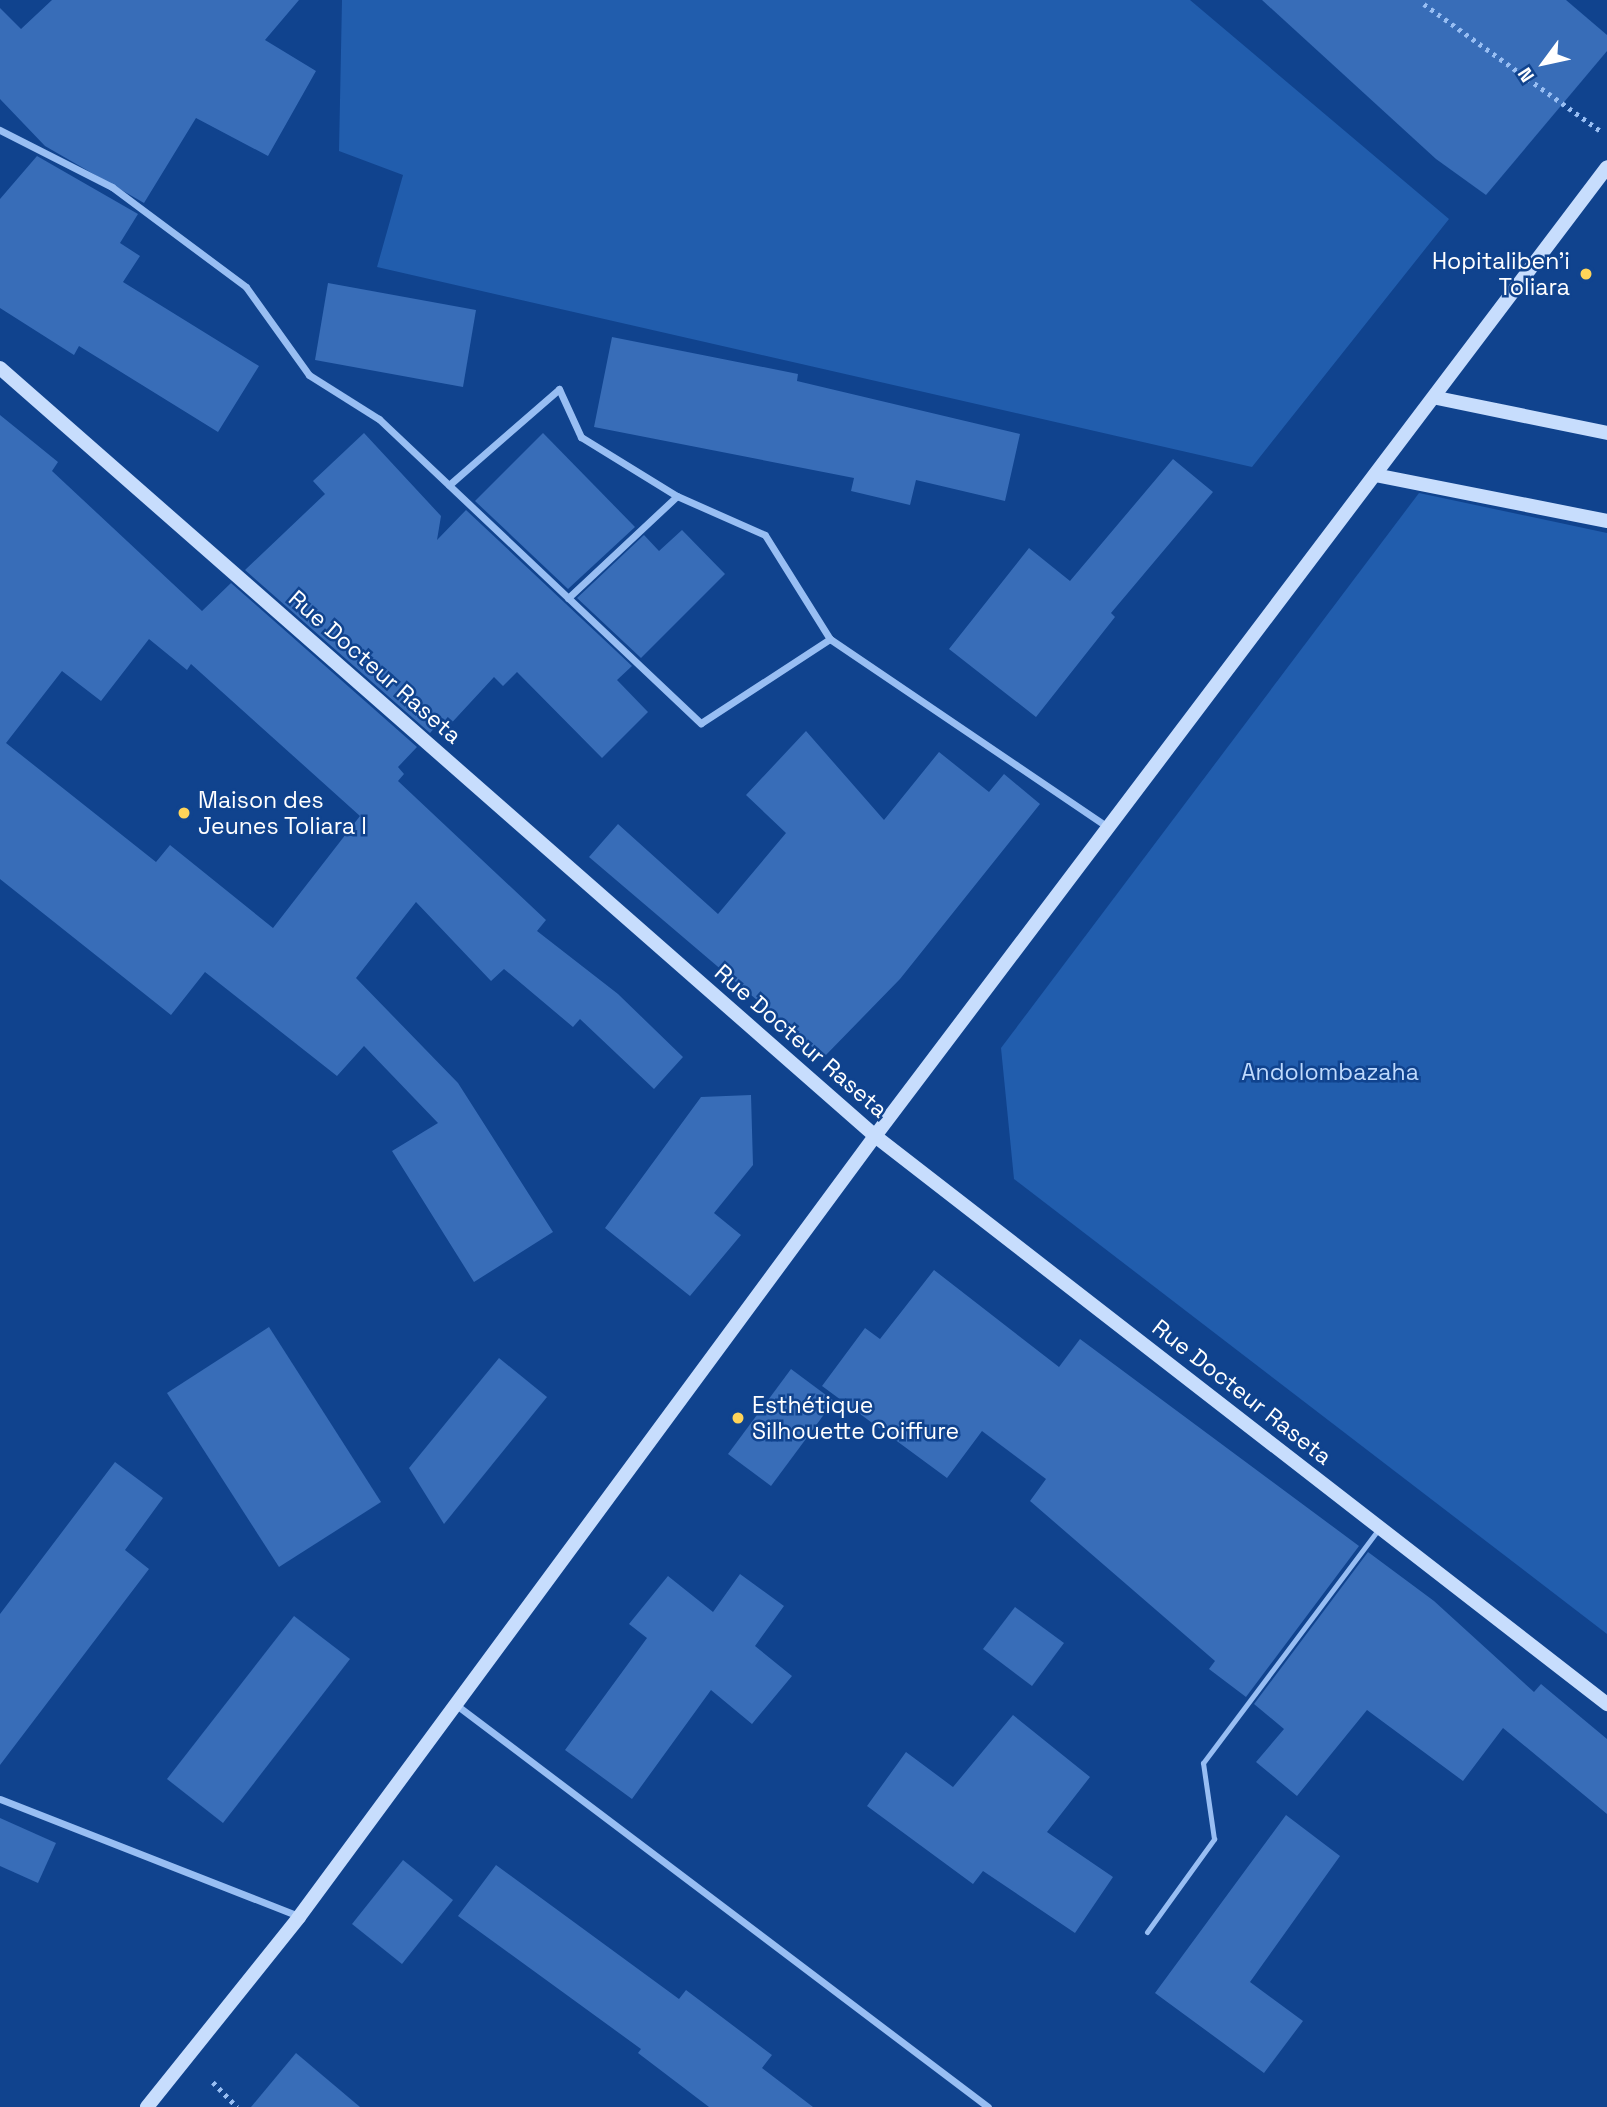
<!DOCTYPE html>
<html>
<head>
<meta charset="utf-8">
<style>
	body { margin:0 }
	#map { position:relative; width:1607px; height:2107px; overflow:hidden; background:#10438e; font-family:"Space Grotesk",sans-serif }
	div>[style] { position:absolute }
	.green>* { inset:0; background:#215dad }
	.building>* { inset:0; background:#386db8 }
	.path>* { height:4.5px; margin-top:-2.25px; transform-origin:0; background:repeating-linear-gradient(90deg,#98bef3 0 3.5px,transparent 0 8.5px) }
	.lane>* { height:5px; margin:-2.5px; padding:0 2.5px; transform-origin:2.5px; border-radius:2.5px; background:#98bef3 }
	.street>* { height:7px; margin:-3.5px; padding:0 3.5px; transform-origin:3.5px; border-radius:3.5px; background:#98bef3 }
	.secondary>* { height:14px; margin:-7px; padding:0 7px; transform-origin:7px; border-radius:7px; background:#c7ddfd }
	.dots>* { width:19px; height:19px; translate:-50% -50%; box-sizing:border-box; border:4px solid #10438e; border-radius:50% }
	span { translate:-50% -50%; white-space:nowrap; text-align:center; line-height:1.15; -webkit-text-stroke:5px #10438e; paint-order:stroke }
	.poi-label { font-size:23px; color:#fff }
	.right { translate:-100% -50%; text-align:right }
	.left { translate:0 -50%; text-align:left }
	.street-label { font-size:23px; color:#fff }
	.park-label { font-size:23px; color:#bfdafd }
	.north { position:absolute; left:1509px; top:28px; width:70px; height:70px; -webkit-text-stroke:5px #10438e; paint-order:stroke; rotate:237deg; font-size:19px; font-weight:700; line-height:28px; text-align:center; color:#fff }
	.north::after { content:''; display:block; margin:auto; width:24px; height:32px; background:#fff; clip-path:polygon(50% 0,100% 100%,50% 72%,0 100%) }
</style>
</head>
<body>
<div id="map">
	<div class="green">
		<i style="clip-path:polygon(342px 0,1190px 0,1449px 219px,1252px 467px,377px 267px,403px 175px,339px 151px)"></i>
		<i style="clip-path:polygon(1419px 493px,1607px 533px,1607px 1634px,1014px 1179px,1001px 1048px)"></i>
	</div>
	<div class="building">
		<i style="clip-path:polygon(52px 0,299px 0,265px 40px,316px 71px,268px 156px,196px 118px,144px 203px,45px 146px,0 99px,0 8px,21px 29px)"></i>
		<i style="clip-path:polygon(1262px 0,1566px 0,1607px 35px,1607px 51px,1486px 195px,1436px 159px)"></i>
		<i style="clip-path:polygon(37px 156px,138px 214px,120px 243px,140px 256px,123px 282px,259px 366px,218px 432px,79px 346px,74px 355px,0 308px,0 199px)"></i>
		<i style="clip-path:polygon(328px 283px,476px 310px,463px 387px,315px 360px)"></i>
		<i style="clip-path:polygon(612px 337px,798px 374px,797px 381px,1020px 434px,1005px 501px,916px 480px,910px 505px,851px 491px,854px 478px,594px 427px)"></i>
		<i style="clip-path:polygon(evenodd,0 415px,58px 462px,52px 471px,202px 611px,231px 583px,417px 747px,398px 767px,404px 774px,398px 781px,546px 920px,537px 931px,618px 994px,683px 1057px,654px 1089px,580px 1019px,573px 1027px,504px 969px,491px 981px,416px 902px,356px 978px,458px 1083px,553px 1232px,474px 1282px,392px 1151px,438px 1123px,364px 1046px,337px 1076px,205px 972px,171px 1015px,0 879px,0 415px,149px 639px,187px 670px,191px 664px,360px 816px,273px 928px,170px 845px,156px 862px,6px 743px,62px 671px,101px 701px,149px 639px)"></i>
		<i style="clip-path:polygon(364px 433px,441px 516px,437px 540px,466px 510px,632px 666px,617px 680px,648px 712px,602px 758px,517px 672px,503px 686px,494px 677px,445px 730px,438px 724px,430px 733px,245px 570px,325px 494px,313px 481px)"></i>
		<i style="clip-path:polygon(543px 433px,635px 527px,568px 589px,475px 501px)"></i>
		<i style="clip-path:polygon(1173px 459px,1213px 492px,1111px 613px,1115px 617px,1036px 717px,949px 649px,1029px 548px,1070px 581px)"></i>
		<i style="clip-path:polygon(682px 530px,725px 574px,641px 658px,577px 598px,644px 535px,659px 551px)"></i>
		<i style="clip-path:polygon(806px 731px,884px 820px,939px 752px,989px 792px,1004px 774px,1040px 804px,900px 979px,824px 1057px,589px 857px,618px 824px,718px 914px,786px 833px,746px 795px)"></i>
		<i style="clip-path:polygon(751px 1095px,753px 1165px,714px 1213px,741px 1235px,690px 1296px,605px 1228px,701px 1097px)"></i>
		<i style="clip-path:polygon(934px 1270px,1059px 1367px,1080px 1339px,1359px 1546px,1246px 1697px,1209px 1669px,1215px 1661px,1030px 1501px,1046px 1479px,982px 1431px,947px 1478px,822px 1386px,865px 1328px,880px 1339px)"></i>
		<i style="clip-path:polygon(269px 1327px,381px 1502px,279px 1567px,167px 1393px)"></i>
		<i style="clip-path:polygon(499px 1358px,547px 1397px,444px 1524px,409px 1468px)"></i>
		<i style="clip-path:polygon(791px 1369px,834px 1401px,771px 1486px,728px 1454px)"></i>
		<i style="clip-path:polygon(115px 1462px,163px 1498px,125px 1550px,149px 1569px,0 1765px,0 1614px)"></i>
		<i style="clip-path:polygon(1368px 1552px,1434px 1601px,1534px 1692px,1541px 1684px,1607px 1739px,1607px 1814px,1503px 1728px,1463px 1781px,1367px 1710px,1297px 1796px,1256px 1762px,1284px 1729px,1254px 1704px)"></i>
		<i style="clip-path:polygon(740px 1574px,784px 1606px,755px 1646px,792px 1676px,752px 1724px,711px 1690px,632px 1799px,565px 1750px,647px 1638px,629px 1624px,668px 1576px,713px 1612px)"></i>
		<i style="clip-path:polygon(1015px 1607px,1064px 1643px,1032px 1686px,983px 1649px)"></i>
		<i style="clip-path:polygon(294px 1616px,350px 1659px,223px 1823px,167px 1779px)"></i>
		<i style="clip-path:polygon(1013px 1715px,1090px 1777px,1047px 1832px,1113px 1877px,1075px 1933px,983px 1871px,973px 1884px,867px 1806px,906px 1752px,953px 1787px)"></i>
		<i style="clip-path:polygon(1286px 1815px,1340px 1856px,1250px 1982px,1303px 2021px,1264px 2073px,1155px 1993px)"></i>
		<i style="clip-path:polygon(0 1818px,56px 1843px,38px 1883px,0 1866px)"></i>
		<i style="clip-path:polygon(403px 1860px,453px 1900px,402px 1964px,352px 1924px)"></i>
		<i style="clip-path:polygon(496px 1865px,679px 1999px,686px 1990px,772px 2055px,762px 2068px,813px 2107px,709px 2107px,638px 2053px,641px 2049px,458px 1916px)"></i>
		<i style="clip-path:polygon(296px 2053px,360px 2107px,251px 2107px)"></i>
	</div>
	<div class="path">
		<i style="left:1424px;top:4px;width:218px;rotate:35.7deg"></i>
		<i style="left:213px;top:2082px;width:35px;rotate:46deg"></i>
	</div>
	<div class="lane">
		<i style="left:1147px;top:1932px;width:115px;rotate:-54.2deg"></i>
		<i style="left:1214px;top:1839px;width:77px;rotate:-98.2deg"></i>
		<i style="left:1203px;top:1763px;width:291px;rotate:-53.1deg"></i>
	</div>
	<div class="street">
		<i style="left:0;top:130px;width:126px;rotate:27deg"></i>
		<i style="left:112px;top:187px;width:167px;rotate:36.7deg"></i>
		<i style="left:246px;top:287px;width:108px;rotate:54.4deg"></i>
		<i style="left:309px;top:375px;width:83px;rotate:32.2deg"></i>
		<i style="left:379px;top:419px;width:443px;rotate:43.4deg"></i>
		<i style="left:701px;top:723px;width:154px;rotate:-33.1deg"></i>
		<i style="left:449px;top:485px;width:146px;rotate:-41.1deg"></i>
		<i style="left:559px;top:389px;width:53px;rotate:65.4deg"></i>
		<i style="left:581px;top:437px;width:113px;rotate:31.6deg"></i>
		<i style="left:677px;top:496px;width:96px;rotate:23.9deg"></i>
		<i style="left:765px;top:535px;width:123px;rotate:58deg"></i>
		<i style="left:830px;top:639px;width:336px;rotate:34.1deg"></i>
		<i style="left:568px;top:598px;width:149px;rotate:-43.1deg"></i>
		<i style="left:455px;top:1704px;width:668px;rotate:37.09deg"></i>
		<i style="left:0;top:1799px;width:320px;rotate:21.4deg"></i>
	</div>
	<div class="secondary">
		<i style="left:0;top:368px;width:1164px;rotate:41.27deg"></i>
		<i style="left:875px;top:1136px;width:927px;rotate:37.81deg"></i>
		<i style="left:1437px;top:398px;width:174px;rotate:11.6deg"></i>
		<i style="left:1375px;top:475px;width:237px;rotate:11.2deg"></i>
		<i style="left:147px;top:2107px;width:243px;rotate:-51.3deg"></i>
		<i style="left:299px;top:1917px;width:970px;rotate:-53.59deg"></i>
		<i style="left:875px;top:1136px;width:1214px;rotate:-52.93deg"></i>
	</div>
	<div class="dots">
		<i style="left:1586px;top:274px;background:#ffd459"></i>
		<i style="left:184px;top:813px;background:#ffd459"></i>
		<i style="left:738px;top:1418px;background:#ffd459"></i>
	</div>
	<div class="poi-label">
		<span class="right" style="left:1570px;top:274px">Hopitaliben'i<br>Toliara</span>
		<span class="left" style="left:198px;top:813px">Maison des<br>Jeunes Toliara I</span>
		<span class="left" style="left:752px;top:1418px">Esthétique<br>Silhouette Coiffure</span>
	</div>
	<div class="street-label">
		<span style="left:375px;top:667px;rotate:41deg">Rue Docteur Raseta</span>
		<span style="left:801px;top:1041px;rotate:41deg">Rue Docteur Raseta</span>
		<span style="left:1242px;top:1392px;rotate:38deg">Rue Docteur Raseta</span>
	</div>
	<div class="park-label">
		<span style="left:1330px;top:1072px">Andolombazaha</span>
	</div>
	<div class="north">N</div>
</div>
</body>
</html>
